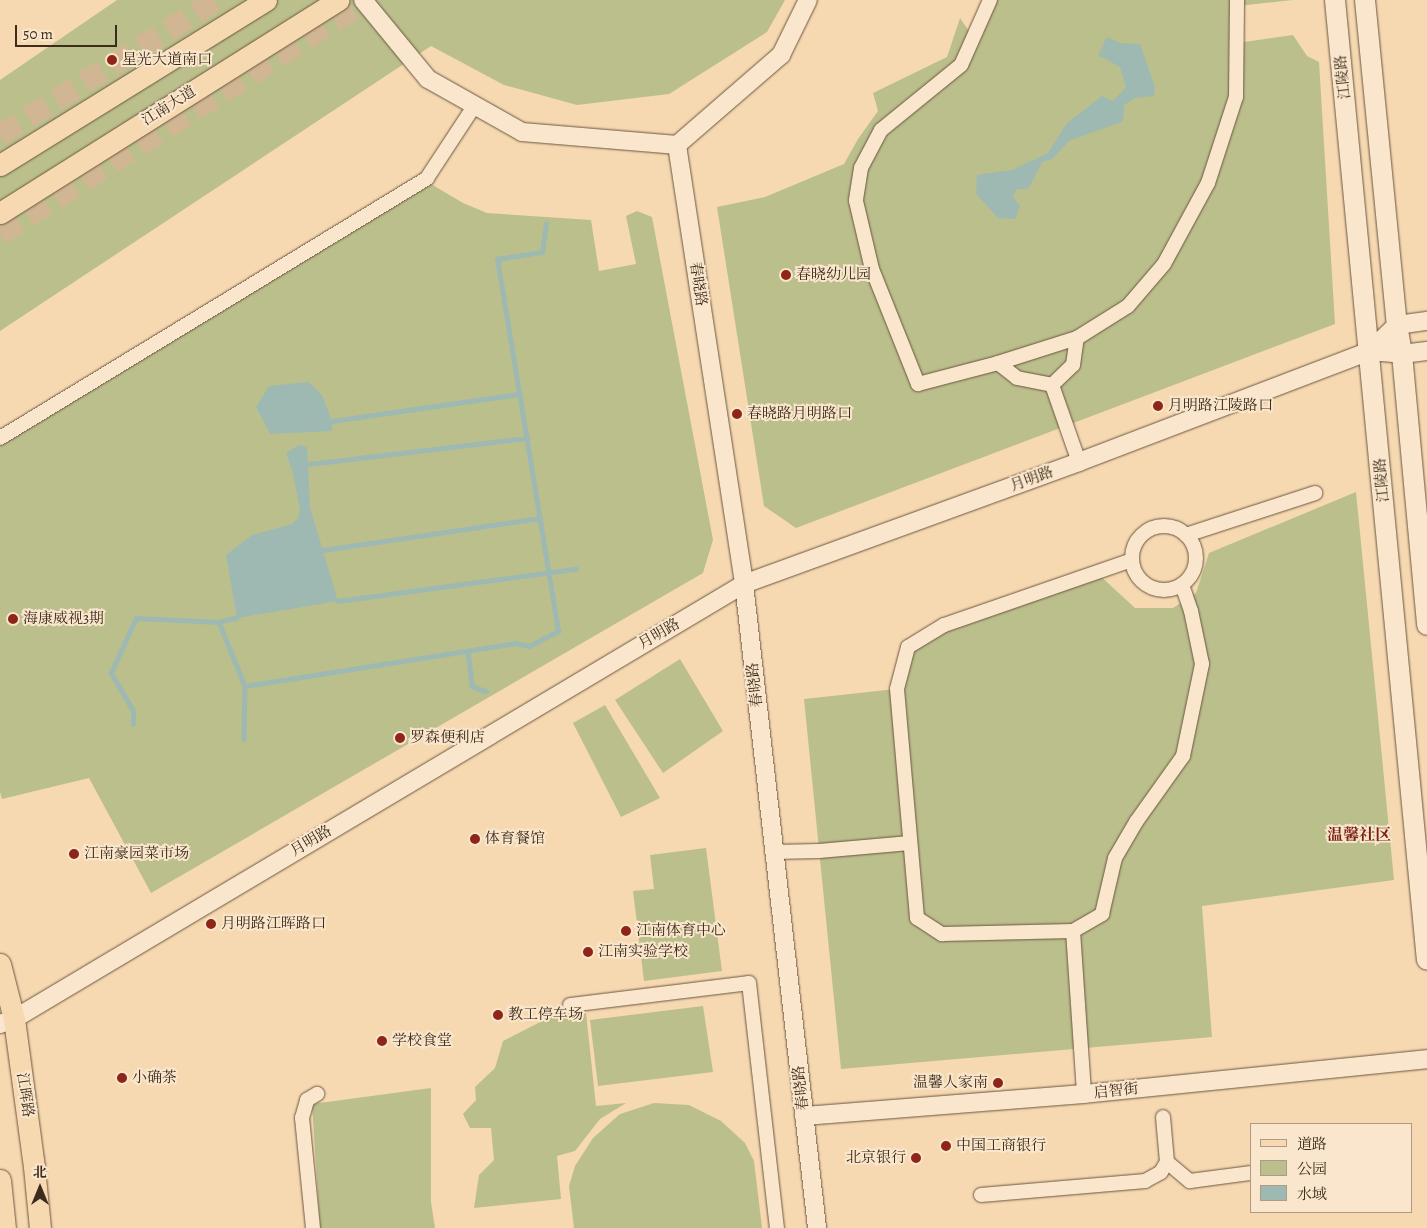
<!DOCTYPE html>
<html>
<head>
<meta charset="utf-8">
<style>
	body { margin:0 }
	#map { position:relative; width:1427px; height:1228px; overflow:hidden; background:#f6d9b1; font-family:Alegreya,"Noto Serif SC",serif }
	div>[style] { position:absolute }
	.green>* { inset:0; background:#bbbf8c }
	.water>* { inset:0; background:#9db9b2 }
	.stream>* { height:4.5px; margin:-2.25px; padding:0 2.25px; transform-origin:2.25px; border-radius:2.25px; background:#9db9b2 }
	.trunk-tunnel>* { height:22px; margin-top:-11px; transform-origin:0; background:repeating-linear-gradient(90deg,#d1b693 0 22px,transparent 0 33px) }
	.roads { filter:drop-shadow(0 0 1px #6b5640) drop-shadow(0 0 1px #6b5640) }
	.minor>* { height:14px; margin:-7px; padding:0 7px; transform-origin:7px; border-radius:7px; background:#f9e6cc }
	.minor>.ring { margin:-7px; padding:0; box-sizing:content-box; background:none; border:14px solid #f9e6cc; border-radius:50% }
	.tertiary>* { height:18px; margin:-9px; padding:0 9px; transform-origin:9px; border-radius:9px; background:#f9e6cc }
	.secondary>* { height:20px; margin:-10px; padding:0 10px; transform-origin:10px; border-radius:10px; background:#f9e6cc }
	.primary>* { height:21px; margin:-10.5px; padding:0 10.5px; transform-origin:10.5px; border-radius:10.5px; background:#f6d9b1 }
	.dots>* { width:14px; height:14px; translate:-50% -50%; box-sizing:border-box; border:2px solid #f9e6cc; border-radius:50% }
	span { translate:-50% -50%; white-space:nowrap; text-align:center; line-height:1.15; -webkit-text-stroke:4px #f9e6cc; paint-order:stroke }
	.poi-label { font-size:15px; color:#3d2b1b }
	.left { translate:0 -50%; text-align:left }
	.right { translate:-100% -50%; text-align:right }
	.street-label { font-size:15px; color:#3d2b1b }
	.neighbourhood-label { font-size:16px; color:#7a1f14; font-weight:700 }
	.legend { position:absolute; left:1250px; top:1123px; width:162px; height:90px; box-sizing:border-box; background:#f9e6cc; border:1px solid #ae9b85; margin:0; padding:6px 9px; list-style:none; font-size:15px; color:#3d2b1b }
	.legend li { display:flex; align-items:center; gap:10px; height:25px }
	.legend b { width:25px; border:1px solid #ae9b85 }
	.north { position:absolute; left:15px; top:1163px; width:50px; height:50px; -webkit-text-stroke:4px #f9e6cc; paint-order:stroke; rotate:0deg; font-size:14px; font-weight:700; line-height:20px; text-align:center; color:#3d2b1b }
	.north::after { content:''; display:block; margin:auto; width:18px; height:22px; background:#3d2b1b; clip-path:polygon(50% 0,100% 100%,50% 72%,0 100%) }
	.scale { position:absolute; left:15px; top:25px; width:102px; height:22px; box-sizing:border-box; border:2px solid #3d2b1b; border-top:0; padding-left:6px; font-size:15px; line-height:18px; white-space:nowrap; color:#3d2b1b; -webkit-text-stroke:4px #f9e6cc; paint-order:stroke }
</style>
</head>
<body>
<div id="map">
	<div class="green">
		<i style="clip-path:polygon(117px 0,785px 0,767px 32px,669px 94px,577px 105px,504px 85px,431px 46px,0 331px,0 80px)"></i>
		<i style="clip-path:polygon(990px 0,1293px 0,1237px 6px,1237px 43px,1293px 35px,1307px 56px,1319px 62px,1335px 324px,796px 528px,764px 506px,717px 207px,765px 197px,844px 164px,858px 139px,878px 111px,873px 93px,947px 57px,960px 18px,973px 37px)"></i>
		<i style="clip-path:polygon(431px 184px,463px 203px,487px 213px,591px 220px,599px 271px,636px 264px,626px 216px,637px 211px,652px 217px,713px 540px,703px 573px,151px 893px,89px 778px,2px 799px,0 792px,0 443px)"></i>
		<i style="clip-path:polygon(1356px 492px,1394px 880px,1202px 906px,1212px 1037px,841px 1069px,804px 699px,896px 689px,908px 647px,944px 625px,1096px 572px,1135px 608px,1173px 608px,1196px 593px,1209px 553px)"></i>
		<i style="clip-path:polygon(680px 659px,723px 731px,663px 773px,615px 700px)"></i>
		<i style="clip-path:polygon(605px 705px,660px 798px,621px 817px,573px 723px)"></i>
		<i style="clip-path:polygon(706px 848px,722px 971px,644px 981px,633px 891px,654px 889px,650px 855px)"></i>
		<i style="clip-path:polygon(703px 1006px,713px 1072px,598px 1086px,590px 1020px)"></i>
		<i style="clip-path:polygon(586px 1013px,596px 1106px,626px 1103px,600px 1119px,575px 1151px,557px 1156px,561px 1199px,474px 1208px,479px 1175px,494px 1160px,491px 1128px,470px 1128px,463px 1114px,476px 1100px,475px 1087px,495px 1068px,503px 1041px,550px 1017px)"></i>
		<i style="clip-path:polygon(431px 1088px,431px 1202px,435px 1228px,320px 1228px,312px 1104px)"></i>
		<i style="clip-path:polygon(654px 1103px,689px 1105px,721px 1121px,745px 1143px,754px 1161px,762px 1228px,574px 1228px,569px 1186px,575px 1166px,593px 1138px,620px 1114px)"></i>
	</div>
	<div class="water">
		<i style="clip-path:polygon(1107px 37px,1120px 43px,1140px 44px,1155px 87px,1154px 96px,1135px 98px,1124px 105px,1123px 121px,1069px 141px,1051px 160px,1043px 161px,1028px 189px,1017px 189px,1013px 197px,1020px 206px,1015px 219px,998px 218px,976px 194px,977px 175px,1012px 170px,1048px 153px,1067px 123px,1102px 96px,1113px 101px,1126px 87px,1120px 67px,1098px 55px)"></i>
		<i style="clip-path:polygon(308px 382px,322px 395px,332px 421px,332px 431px,270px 434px,256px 407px,269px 386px)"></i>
		<i style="clip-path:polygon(299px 445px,307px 447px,310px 507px,338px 601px,237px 618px,226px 555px,252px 535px,292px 524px,298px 518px,300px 510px,293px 473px,286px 453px)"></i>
	</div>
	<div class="stream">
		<i style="left:332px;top:421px;width:189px;rotate:-8.2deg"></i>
		<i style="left:309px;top:464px;width:220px;rotate:-6.8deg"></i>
		<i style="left:323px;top:550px;width:219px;rotate:-8.4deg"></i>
		<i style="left:338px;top:601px;width:240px;rotate:-7.7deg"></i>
		<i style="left:237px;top:618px;width:18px;rotate:167deg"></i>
		<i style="left:219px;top:622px;width:69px;rotate:67.9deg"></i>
		<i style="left:245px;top:686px;width:53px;rotate:91.1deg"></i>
		<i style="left:468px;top:651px;width:35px;rotate:83deg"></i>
		<i style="left:472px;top:686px;width:15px;rotate:20deg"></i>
		<i style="left:245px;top:686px;width:273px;rotate:-9deg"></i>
		<i style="left:515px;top:643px;width:14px;rotate:12deg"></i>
		<i style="left:529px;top:646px;width:33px;rotate:-27deg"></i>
		<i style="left:558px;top:631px;width:377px;rotate:-99.3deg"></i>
		<i style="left:497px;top:259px;width:46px;rotate:-8.8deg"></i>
		<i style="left:542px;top:252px;width:28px;rotate:-82deg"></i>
		<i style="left:133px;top:724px;width:13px;rotate:-90deg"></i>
		<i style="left:133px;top:711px;width:44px;rotate:-120.1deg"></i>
		<i style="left:111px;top:673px;width:60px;rotate:-65.6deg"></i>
		<i style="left:136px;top:618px;width:83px;rotate:2.8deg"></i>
	</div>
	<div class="trunk-tunnel">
		<i style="left:0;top:135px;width:255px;rotate:-32deg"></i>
		<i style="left:0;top:234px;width:436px;rotate:-32.5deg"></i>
	</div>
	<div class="roads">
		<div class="minor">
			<i style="left:990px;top:0;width:71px;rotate:114deg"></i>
			<i style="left:961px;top:65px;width:103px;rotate:140.9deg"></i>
			<i style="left:881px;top:130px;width:43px;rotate:117.8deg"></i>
			<i style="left:861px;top:168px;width:33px;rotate:99deg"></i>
			<i style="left:856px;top:201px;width:70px;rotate:76.8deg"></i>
			<i style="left:872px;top:269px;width:124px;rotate:68.2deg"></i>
			<i style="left:918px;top:384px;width:83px;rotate:-14.7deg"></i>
			<i style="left:998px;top:363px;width:83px;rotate:-17.6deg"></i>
			<i style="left:1077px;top:338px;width:60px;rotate:-32.1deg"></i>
			<i style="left:1128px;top:306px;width:55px;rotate:-49.4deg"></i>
			<i style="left:1164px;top:264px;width:92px;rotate:-61.5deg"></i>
			<i style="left:1208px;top:183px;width:90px;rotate:-72deg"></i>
			<i style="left:1236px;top:97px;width:97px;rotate:-89.4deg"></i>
			<i style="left:998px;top:363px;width:24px;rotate:38deg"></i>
			<i style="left:1017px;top:378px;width:36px;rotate:11deg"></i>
			<i style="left:1052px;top:385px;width:29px;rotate:-44deg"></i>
			<i style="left:1073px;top:365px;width:27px;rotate:-82deg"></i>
			<i style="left:1052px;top:385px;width:82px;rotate:70.7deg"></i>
			<i style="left:0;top:438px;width:500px;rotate:-31.3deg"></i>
			<i style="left:427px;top:178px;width:87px;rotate:-56.7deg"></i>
			<i class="ring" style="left:1132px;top:526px;width:50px;height:50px"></i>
			<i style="left:1186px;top:535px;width:136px;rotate:-18deg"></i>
			<i style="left:1132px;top:560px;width:199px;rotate:160.9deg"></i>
			<i style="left:944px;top:625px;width:42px;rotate:148.6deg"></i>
			<i style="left:908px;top:647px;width:43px;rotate:104.7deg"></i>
			<i style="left:897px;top:689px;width:230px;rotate:85deg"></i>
			<i style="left:917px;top:918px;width:30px;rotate:33deg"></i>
			<i style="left:942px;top:934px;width:131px;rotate:-1.3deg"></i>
			<i style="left:1073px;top:931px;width:34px;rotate:-30deg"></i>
			<i style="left:1102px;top:914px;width:57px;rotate:-76.9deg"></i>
			<i style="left:1115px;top:858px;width:42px;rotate:-59.7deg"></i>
			<i style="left:1136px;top:822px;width:81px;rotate:-54.5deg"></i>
			<i style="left:1183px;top:756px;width:94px;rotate:-78.3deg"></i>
			<i style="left:1202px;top:664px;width:54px;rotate:-101.7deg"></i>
			<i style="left:1191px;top:611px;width:28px;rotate:-109deg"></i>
			<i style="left:774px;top:852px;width:45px;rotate:-1.3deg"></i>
			<i style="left:819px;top:851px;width:91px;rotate:-5deg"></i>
			<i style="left:1073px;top:931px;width:163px;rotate:86.1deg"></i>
			<i style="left:570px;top:1005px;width:180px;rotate:-7deg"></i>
			<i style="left:749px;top:983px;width:247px;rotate:83.5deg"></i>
			<i style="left:1167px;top:1162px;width:30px;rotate:40deg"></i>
			<i style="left:1190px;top:1181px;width:62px;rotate:-7.5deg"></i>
			<i style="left:981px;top:1195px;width:165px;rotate:-4.9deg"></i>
			<i style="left:1145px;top:1181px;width:18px;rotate:-29deg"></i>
			<i style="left:1161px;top:1172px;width:12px;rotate:-59deg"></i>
			<i style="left:1167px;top:1162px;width:45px;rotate:-95.1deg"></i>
			<i style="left:313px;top:1228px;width:111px;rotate:-95.7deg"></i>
			<i style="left:302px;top:1118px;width:19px;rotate:-74deg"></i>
			<i style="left:307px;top:1100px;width:12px;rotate:-31deg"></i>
		</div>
		<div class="tertiary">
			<i style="left:363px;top:0;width:102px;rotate:50.6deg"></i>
			<i style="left:428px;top:79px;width:108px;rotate:29.4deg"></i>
			<i style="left:522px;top:132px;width:156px;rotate:4.8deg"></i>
			<i style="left:677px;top:145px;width:138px;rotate:-40.9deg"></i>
			<i style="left:781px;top:55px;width:61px;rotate:-63.9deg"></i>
			<i style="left:677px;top:145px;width:444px;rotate:81.3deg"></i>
			<i style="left:744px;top:584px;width:648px;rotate:83.53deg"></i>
			<i style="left:1370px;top:351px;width:32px;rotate:5deg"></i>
			<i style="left:1402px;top:354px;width:25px;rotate:-7deg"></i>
			<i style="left:0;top:1024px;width:15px;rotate:-20deg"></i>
			<i style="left:14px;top:1019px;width:850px;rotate:-30.79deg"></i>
			<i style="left:744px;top:584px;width:357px;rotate:-20deg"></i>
			<i style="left:1079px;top:462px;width:311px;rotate:-20.9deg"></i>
			<i style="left:1370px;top:351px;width:37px;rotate:-44deg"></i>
			<i style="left:1397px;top:325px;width:30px;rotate:-8deg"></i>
			<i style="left:804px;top:1116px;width:281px;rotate:-4.5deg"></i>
			<i style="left:1084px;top:1094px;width:345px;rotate:-5.8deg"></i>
		</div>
		<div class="secondary">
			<i style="left:1335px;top:0;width:964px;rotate:84.53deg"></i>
			<i style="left:1365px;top:0;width:327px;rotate:84.4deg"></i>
			<i style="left:1397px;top:325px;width:29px;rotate:80deg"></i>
			<i style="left:1402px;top:354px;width:272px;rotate:84.7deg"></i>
		</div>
		<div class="primary">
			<i style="left:0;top:165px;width:313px;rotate:-31.8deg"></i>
			<i style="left:0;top:213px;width:400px;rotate:-32.2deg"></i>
			<i style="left:0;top:964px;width:57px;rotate:75.7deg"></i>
			<i style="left:14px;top:1019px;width:149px;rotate:82.3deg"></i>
			<i style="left:34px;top:1167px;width:61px;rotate:84.4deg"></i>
			<i style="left:0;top:1180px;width:48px;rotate:84.1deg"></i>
		</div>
	</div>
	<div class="dots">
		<i style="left:112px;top:60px;background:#8f2418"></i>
		<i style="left:786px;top:275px;background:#8f2418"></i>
		<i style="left:1158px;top:406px;background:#8f2418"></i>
		<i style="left:737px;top:414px;background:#8f2418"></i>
		<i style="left:13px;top:619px;background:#8f2418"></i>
		<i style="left:400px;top:738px;background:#8f2418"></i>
		<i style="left:475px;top:839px;background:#8f2418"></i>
		<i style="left:74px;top:854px;background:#8f2418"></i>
		<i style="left:211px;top:924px;background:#8f2418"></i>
		<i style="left:626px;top:931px;background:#8f2418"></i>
		<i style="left:588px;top:952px;background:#8f2418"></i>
		<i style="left:498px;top:1015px;background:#8f2418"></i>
		<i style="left:382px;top:1041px;background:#8f2418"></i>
		<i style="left:122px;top:1078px;background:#8f2418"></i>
		<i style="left:998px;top:1083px;background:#8f2418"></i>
		<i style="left:946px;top:1146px;background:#8f2418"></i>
		<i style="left:916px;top:1158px;background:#8f2418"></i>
	</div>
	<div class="poi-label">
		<span class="left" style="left:122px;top:60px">星光大道南口</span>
		<span class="left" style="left:796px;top:275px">春晓幼儿园</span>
		<span class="left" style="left:1168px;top:406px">月明路江陵路口</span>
		<span class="left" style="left:747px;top:414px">春晓路月明路口</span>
		<span class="left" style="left:23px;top:619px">海康威视3期</span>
		<span class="left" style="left:410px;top:738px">罗森便利店</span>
		<span class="left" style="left:485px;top:839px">体育餐馆</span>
		<span class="left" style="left:84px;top:854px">江南豪园菜市场</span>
		<span class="left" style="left:221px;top:924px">月明路江晖路口</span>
		<span class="left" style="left:636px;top:931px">江南体育中心</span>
		<span class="left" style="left:598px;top:952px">江南实验学校</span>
		<span class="left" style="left:508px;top:1015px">教工停车场</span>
		<span class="left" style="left:392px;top:1041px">学校食堂</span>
		<span class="left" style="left:132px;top:1078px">小确茶</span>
		<span class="right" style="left:988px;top:1083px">温馨人家南</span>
		<span class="left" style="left:956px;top:1146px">中国工商银行</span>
		<span class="right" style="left:906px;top:1158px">北京银行</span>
	</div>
	<div class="street-label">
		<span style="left:1343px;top:77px;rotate:-96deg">江陵路</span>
		<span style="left:169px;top:106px;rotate:-32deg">江南大道</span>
		<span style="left:698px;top:284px;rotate:81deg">春晓路</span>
		<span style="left:1032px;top:479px;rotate:-20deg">月明路</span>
		<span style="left:1382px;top:480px;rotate:-95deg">江陵路</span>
		<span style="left:659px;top:634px;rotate:-30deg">月明路</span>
		<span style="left:755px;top:685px;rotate:-96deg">春晓路</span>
		<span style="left:311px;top:841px;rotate:-31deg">月明路</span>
		<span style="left:801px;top:1088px;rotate:-96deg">春晓路</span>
		<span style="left:1116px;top:1091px;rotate:-6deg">启智街</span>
		<span style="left:25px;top:1095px;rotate:82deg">江晖路</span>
	</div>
	<div class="neighbourhood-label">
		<span style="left:1359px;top:835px">温馨社区</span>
	</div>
	<ul class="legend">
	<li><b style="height:6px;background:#f6d9b1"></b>道路</li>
	<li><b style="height:14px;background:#bbbf8c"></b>公园</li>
	<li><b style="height:14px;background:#9db9b2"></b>水域</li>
	</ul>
	<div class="north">北</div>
	<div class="scale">50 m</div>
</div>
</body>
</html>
